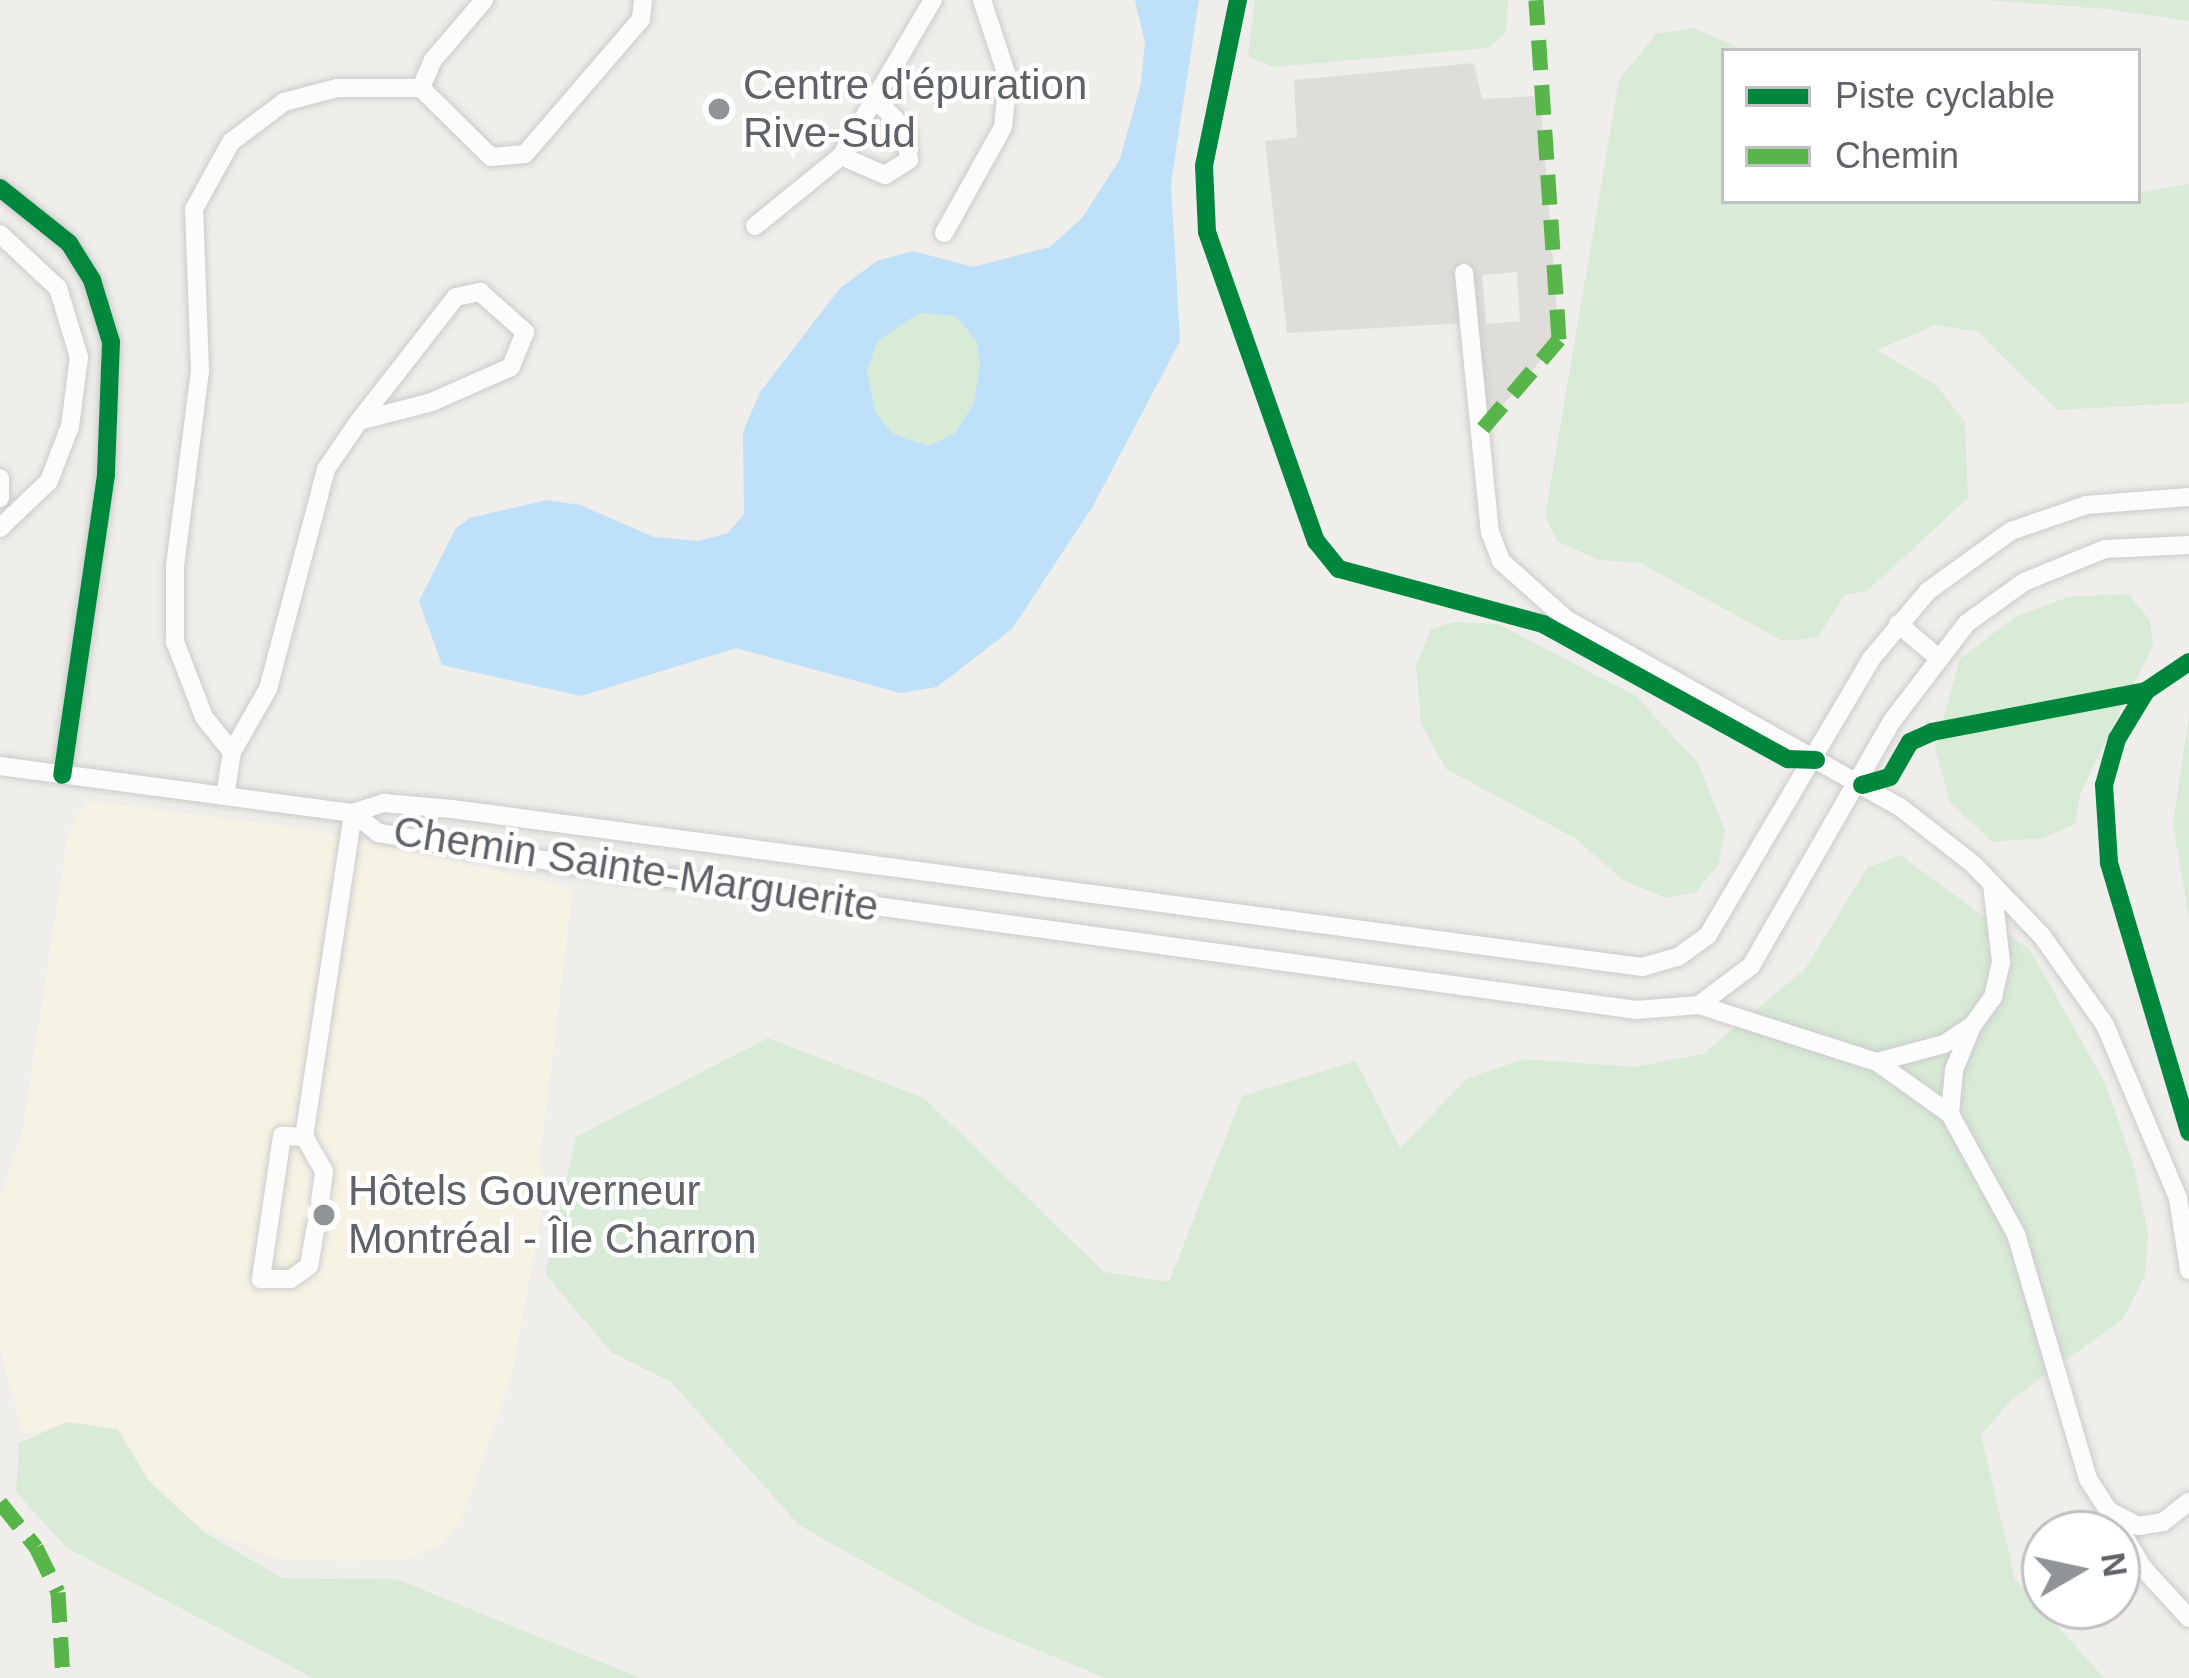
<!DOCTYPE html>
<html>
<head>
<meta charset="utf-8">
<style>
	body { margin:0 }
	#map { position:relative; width:2189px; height:1678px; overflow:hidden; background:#efeeea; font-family:Arial,sans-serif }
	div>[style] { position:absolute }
	.commercial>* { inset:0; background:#f7f3e4 }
	.industrial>* { inset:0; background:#dfddda }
	.green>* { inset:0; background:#d8ebd6 }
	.water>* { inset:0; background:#bfe0f9 }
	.roads { filter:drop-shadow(0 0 3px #cbcccc) drop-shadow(0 0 3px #cbcccc) }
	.minor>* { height:18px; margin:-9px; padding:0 9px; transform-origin:9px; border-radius:9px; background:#fdfcfc }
	.quiet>* { height:15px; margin-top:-7.5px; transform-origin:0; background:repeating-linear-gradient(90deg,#58b549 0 30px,transparent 0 45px) }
	.cycleway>* { height:18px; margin:-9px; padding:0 9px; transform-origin:9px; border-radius:9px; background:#00873e }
	.dots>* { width:33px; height:33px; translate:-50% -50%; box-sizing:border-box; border:6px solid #fff; border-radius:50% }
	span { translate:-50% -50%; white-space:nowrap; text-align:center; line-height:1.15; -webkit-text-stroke:9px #fff; paint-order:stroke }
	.poi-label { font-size:42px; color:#5f6368 }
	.left { translate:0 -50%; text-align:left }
	.street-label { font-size:42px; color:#5f6368 }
	.legend { position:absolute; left:1721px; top:48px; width:420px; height:156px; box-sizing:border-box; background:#fff; border:3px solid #bfc1c3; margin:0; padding:15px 21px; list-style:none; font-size:36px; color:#5f6368 }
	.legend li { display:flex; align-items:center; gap:24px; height:60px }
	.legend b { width:60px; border:3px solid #bfc1c3 }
	.north { position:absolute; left:2021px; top:1510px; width:120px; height:120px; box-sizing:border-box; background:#fff; border:3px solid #bfc1c3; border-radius:50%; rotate:81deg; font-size:33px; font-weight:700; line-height:48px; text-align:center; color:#5f6368 }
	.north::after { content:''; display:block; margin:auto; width:42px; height:54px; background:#919496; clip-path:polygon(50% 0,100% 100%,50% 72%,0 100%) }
</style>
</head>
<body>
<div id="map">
	<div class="commercial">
		<i style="clip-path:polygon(86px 801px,312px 830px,573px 888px,539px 1163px,547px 1186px,511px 1378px,462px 1517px,444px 1543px,405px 1560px,283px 1561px,173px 1515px,112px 1434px,92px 1424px,23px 1434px,0 1349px,0 1198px,22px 1134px,68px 835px)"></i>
	</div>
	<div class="industrial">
		<i style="clip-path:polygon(evenodd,1474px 63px,1482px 99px,1540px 96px,1559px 339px,1483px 428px,1469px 323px,1287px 333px,1265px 141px,1297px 137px,1294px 80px,1474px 63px,1517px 272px,1520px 321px,1486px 324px,1482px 275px,1517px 272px)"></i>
	</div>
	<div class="green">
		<i style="clip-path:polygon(1255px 0,1508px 0,1506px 32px,1489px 48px,1273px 67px,1248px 56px)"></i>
		<i style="clip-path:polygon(1985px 0,2189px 0,2189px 21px,2106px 9px)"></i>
		<i style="clip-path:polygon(1694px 28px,1746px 51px,1724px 51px,1724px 201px,2138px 201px,2138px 193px,2189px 184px,2189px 403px,2057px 410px,1978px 332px,1935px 325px,1877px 350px,1936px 385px,1965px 422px,1968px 498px,1867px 591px,1845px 595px,1818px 637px,1783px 641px,1640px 563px,1599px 560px,1557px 541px,1545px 516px,1619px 80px,1656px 34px)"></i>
		<i style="clip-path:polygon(919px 313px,955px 316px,976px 340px,980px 363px,974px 403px,954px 434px,928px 446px,893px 434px,876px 413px,867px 371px,878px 341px)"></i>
		<i style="clip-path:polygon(2128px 594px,2150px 620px,2153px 645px,2081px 792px,2075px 824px,2043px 838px,1992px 842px,1950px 802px,1935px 748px,1960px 659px,2015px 617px,2068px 597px)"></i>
		<i style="clip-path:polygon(1455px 622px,1498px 624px,1636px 696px,1698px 763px,1725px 830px,1718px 865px,1696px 892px,1666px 898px,1623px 880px,1575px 838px,1446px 769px,1421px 724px,1416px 665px,1431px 629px)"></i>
		<i style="clip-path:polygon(2189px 715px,2189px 919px,2173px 824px)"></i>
		<i style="clip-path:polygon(1900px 855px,2031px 951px,2105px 1083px,2133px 1163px,2148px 1233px,2145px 1276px,2123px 1319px,2012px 1399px,1981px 1435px,2015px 1579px,2104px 1678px,1106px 1678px,976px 1625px,799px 1525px,671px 1382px,612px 1353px,545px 1274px,576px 1137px,768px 1038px,924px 1098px,1104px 1272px,1169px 1282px,1242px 1096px,1356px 1061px,1400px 1148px,1468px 1078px,1524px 1059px,1634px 1067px,1703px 1054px,1805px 969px,1867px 868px)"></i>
		<i style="clip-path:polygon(67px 1422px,118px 1429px,149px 1481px,204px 1532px,282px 1578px,396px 1579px,641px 1678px,313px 1678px,67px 1548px,16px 1492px,19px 1443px)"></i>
	</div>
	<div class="water">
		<i style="clip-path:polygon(evenodd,1135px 0,1199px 0,1171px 183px,1180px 341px,1093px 506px,1012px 629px,937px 687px,900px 693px,736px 648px,581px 696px,442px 665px,419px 601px,456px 528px,470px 518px,546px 500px,580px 505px,654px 537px,699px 541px,728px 533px,744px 514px,743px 432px,760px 392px,840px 288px,877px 261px,913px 251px,973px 267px,1050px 247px,1082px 218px,1120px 159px,1141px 83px,1145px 43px,1135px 0,919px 313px,955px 316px,976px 340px,980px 363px,974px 403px,954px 434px,928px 446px,893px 434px,876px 413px,867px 371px,878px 341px,919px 313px)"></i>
	</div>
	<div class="roads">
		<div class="minor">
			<i style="left:421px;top:88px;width:98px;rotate:44.6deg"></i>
			<i style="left:491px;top:157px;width:34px;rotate:-5deg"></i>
			<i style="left:525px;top:154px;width:178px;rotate:-49.3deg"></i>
			<i style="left:641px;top:19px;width:19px;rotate:-84deg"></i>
			<i style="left:421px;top:88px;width:30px;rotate:-67deg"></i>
			<i style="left:433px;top:60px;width:79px;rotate:-49.6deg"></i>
			<i style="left:841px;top:156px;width:48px;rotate:23.4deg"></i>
			<i style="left:885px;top:175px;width:28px;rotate:-32deg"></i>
			<i style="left:909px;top:160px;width:30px;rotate:-96deg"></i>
			<i style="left:906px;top:130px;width:40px;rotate:-135deg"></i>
			<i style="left:0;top:188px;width:88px;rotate:38.6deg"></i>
			<i style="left:69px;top:243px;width:44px;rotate:58.1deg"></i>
			<i style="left:92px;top:280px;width:65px;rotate:73deg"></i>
			<i style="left:111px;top:342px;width:133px;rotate:92.2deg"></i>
			<i style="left:106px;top:475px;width:303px;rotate:98.3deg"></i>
			<i style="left:755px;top:226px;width:111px;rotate:-39.1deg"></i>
			<i style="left:841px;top:156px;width:181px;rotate:-59.5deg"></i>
			<i style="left:944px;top:233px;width:121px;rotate:-60.9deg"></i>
			<i style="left:1003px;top:127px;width:48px;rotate:-84.1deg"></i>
			<i style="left:1008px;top:79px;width:83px;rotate:-108.2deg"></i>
			<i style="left:0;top:234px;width:79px;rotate:43deg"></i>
			<i style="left:58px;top:288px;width:72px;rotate:73.1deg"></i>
			<i style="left:79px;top:357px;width:70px;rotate:97.4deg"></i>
			<i style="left:70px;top:426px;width:59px;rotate:110.9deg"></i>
			<i style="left:49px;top:481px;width:68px;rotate:136.2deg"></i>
			<i style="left:1464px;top:273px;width:260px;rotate:84.3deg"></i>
			<i style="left:1490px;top:532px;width:31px;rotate:69deg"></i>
			<i style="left:1501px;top:561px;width:87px;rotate:41.7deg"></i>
			<i style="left:1566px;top:619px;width:383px;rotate:29.4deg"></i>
			<i style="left:1900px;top:807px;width:93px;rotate:38deg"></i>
			<i style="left:1973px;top:864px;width:100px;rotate:46.2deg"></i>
			<i style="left:2042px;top:936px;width:109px;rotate:54.7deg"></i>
			<i style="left:2105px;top:1025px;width:188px;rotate:67.1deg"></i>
			<i style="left:2178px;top:1198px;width:73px;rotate:81.3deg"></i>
			<i style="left:0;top:478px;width:20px;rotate:90deg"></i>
			<i style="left:1898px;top:624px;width:48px;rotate:40deg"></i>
			<i style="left:232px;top:752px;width:45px;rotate:-128.7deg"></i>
			<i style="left:204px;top:717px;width:80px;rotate:-111.1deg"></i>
			<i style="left:175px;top:642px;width:76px;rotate:-90deg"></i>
			<i style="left:175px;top:566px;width:197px;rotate:-82.7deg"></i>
			<i style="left:200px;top:371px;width:162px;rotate:-92.1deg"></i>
			<i style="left:194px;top:209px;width:77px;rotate:-61.1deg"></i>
			<i style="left:231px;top:142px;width:66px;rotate:-37deg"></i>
			<i style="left:284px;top:102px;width:55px;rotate:-14.8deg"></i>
			<i style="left:337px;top:88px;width:84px"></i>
			<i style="left:0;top:766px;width:356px;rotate:7.6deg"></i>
			<i style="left:353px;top:813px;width:33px;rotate:-18deg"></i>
			<i style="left:384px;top:803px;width:68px;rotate:5deg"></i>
			<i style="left:452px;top:809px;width:1200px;rotate:7.56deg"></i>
			<i style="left:1642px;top:967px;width:37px;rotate:-16deg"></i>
			<i style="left:1678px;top:957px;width:37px;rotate:-36deg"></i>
			<i style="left:1708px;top:935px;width:321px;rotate:-59.4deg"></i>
			<i style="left:1871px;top:659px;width:89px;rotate:-50deg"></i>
			<i style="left:1928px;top:591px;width:102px;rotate:-35.9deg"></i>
			<i style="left:2011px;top:531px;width:79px;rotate:-19.1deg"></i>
			<i style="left:2086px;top:505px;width:103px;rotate:-4.4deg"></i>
			<i style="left:225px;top:796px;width:45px;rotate:-81deg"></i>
			<i style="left:232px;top:752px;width:73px;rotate:-60.3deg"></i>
			<i style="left:268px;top:689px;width:228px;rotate:-75.2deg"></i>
			<i style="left:326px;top:469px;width:58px;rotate:-55.5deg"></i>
			<i style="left:359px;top:421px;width:157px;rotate:-52deg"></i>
			<i style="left:456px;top:297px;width:25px;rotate:-12deg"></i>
			<i style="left:480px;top:292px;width:60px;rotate:41.6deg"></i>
			<i style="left:525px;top:332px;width:38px;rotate:112deg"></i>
			<i style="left:511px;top:367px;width:86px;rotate:156.1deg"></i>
			<i style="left:432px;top:402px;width:75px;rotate:165.4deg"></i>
			<i style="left:353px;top:813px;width:33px;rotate:38deg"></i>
			<i style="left:379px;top:833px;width:192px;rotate:9.3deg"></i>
			<i style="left:568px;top:864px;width:1078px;rotate:7.78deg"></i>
			<i style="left:1636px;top:1010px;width:63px;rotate:-4.5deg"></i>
			<i style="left:1699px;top:1005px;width:65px;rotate:-36.9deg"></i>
			<i style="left:1751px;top:966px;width:283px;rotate:-60.1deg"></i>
			<i style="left:1892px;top:721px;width:123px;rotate:-52.6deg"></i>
			<i style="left:1967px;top:623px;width:70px;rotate:-35.7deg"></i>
			<i style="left:2024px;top:582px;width:87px;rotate:-22.2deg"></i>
			<i style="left:2105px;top:549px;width:84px;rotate:-2.7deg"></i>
			<i style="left:1699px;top:1005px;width:187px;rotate:17.8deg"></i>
			<i style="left:1877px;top:1062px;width:90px;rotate:35.5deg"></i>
			<i style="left:1950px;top:1114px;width:137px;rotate:61.2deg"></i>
			<i style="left:2016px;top:1234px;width:255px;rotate:73.6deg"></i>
			<i style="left:2088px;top:1479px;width:38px;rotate:57deg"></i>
			<i style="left:2109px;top:1511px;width:33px;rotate:27deg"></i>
			<i style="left:2138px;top:1526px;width:25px;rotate:-9deg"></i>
			<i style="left:2163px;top:1522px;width:33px;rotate:-38deg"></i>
			<i style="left:1877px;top:1062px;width:69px;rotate:-15deg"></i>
			<i style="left:1944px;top:1044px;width:33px;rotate:-33deg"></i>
			<i style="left:1972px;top:1026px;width:36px;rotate:-54deg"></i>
			<i style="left:1993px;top:997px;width:36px;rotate:-77deg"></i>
			<i style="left:2001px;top:962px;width:79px;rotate:-96.6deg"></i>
			<i style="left:1950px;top:1114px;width:44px;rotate:-84.8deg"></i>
			<i style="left:1954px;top:1070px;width:48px;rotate:-67.8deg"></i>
			<i style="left:304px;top:1137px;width:22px;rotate:-177deg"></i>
			<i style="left:282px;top:1136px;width:145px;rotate:98.4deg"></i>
			<i style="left:261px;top:1279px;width:30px"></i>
			<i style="left:291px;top:1279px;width:22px;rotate:-36deg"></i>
			<i style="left:309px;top:1266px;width:42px;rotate:-80.3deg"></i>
			<i style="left:320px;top:1201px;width:30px;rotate:-82deg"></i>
			<i style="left:324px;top:1171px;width:39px;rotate:-120deg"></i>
			<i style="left:304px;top:1137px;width:328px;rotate:-81.4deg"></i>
			<i style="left:2109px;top:1511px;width:66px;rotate:59.2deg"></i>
			<i style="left:2143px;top:1568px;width:68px;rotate:47.4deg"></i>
		</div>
	</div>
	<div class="quiet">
		<i style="left:1483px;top:428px;width:117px;rotate:-49.5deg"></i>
		<i style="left:1559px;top:339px;width:340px;rotate:-93.9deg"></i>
		<i style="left:0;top:1502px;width:58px;rotate:51.3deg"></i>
		<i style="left:36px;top:1547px;width:50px;rotate:63.9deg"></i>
		<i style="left:58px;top:1592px;width:86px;rotate:86.7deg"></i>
	</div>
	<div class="cycleway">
		<i style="left:1238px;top:0;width:169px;rotate:101.6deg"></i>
		<i style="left:1204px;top:166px;width:66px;rotate:87.4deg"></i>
		<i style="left:1207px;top:232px;width:328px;rotate:70.6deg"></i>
		<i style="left:1316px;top:541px;width:36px;rotate:51deg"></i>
		<i style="left:1339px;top:569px;width:211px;rotate:15.1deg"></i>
		<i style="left:1543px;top:624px;width:280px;rotate:28.9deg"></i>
		<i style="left:1788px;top:759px;width:28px;rotate:2deg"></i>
		<i style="left:0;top:188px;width:88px;rotate:38.6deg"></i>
		<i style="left:69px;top:243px;width:44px;rotate:58.1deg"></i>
		<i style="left:92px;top:280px;width:65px;rotate:73deg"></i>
		<i style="left:111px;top:342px;width:133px;rotate:92.2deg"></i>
		<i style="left:106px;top:475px;width:303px;rotate:98.3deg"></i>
		<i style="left:2189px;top:662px;width:52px;rotate:146deg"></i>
		<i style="left:2146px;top:691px;width:56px;rotate:121.1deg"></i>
		<i style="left:2117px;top:739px;width:48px;rotate:105.8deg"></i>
		<i style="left:2104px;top:785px;width:78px;rotate:86.3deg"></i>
		<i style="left:2109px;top:863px;width:281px;rotate:73.4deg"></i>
		<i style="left:1862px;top:785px;width:29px;rotate:-16deg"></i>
		<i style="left:1890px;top:777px;width:40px;rotate:-60.3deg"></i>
		<i style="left:1910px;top:742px;width:24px;rotate:-24deg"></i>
		<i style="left:1932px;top:732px;width:218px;rotate:-10.8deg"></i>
	</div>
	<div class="dots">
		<i style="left:719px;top:109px;background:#919496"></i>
		<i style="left:324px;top:1215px;background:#919496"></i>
	</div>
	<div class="poi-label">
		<span class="left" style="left:743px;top:109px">Centre d'épuration<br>Rive-Sud</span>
		<span class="left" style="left:348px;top:1215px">Hôtels Gouverneur<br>Montréal - Île Charron</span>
	</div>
	<div class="street-label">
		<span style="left:636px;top:869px;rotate:9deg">Chemin Sainte-Marguerite</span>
	</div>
	<ul class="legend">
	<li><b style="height:15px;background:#00873e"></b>Piste cyclable</li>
	<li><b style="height:15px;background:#58b549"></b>Chemin</li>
	</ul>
	<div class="north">N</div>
</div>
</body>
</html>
